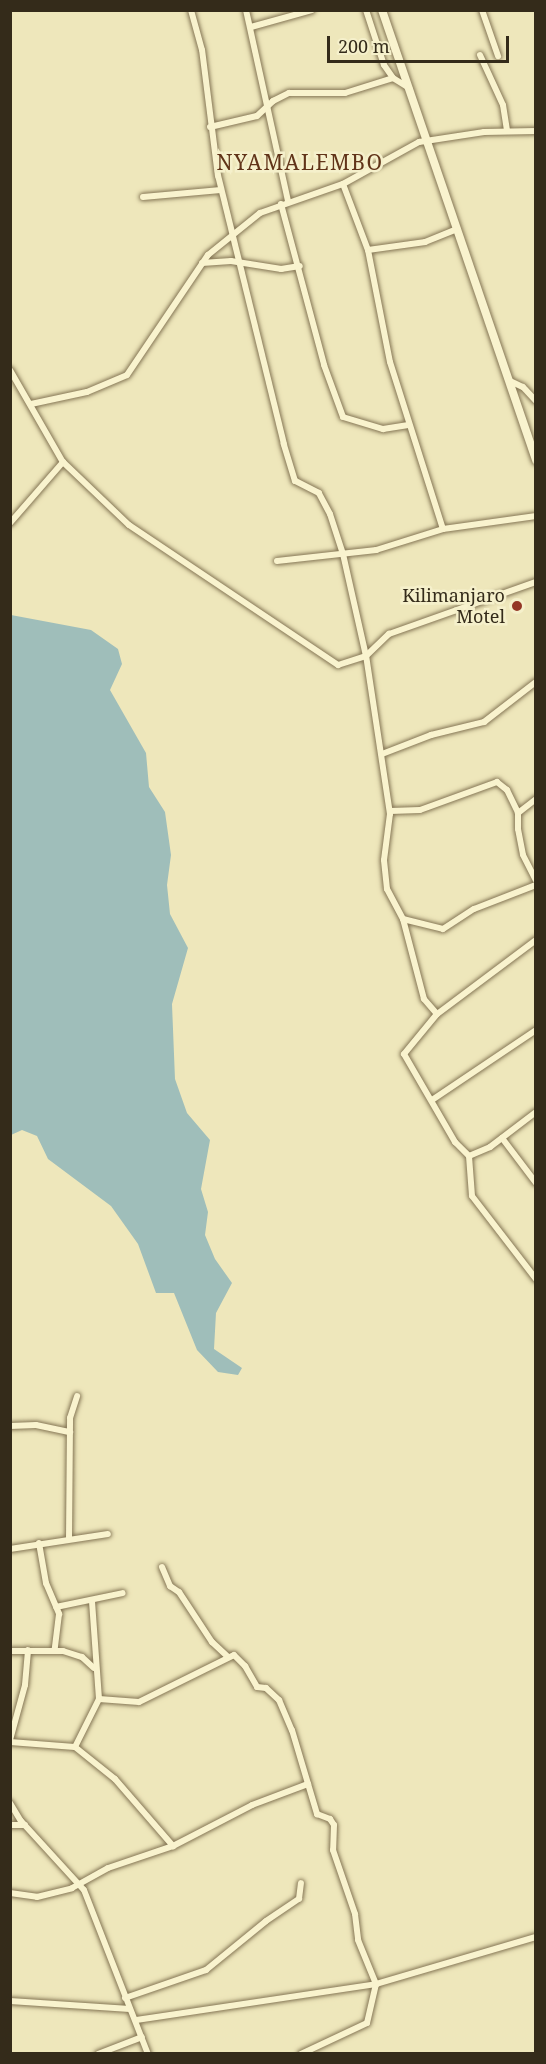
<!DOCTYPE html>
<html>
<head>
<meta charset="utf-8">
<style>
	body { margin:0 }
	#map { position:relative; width:546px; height:2064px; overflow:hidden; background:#eee7bb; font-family:"Noto Serif",serif }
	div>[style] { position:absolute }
	.water>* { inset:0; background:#9fbeba }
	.roads { filter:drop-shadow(0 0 2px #857655) drop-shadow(0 0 2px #857655) }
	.minor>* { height:6px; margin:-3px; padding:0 3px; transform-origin:3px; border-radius:3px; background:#f9f3ce }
	.tertiary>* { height:8px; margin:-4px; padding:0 4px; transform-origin:4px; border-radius:4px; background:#f9f3ce }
	.dots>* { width:16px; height:16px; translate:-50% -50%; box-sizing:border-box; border:3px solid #f5f0cb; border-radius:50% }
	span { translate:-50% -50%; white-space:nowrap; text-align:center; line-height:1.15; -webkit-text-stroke:5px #f5f0cb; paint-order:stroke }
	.poi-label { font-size:18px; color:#342b1a }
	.right { translate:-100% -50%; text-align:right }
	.quarter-label { font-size:21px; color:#613419; letter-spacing:1.5px }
	.frame { position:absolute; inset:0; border:12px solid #342b1a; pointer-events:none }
	.scale { position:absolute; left:327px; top:36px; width:182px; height:27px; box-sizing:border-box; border:3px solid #342b1a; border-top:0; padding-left:8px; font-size:18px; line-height:21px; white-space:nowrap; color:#342b1a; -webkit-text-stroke:4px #f5f0cb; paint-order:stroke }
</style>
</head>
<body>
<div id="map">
	<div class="water">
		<i style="clip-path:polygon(11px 615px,91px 630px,118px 649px,122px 664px,110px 690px,146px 753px,149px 787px,165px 812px,171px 855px,167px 885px,170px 914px,188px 948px,172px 1004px,175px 1079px,187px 1113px,210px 1140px,201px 1189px,208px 1212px,205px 1235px,215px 1259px,232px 1283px,216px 1313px,214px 1349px,242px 1368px,238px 1375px,218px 1372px,197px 1350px,174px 1293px,156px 1293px,138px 1244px,111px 1206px,48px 1159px,37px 1136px,22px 1130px,11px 1135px)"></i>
	</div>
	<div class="roads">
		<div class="minor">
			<i style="left:246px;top:10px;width:196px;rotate:77.6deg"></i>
			<i style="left:366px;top:10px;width:58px;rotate:71.9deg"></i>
			<i style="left:384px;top:65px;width:16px;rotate:55deg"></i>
			<i style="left:393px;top:78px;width:19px;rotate:32deg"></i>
			<i style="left:482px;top:10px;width:49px;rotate:70.8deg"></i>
			<i style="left:251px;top:27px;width:63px;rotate:-15.6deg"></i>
			<i style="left:480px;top:55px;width:55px;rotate:65.3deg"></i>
			<i style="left:503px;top:105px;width:26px;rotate:81deg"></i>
			<i style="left:210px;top:127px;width:48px;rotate:-13.2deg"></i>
			<i style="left:257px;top:116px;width:22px;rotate:-43deg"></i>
			<i style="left:273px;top:101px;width:18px;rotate:-27deg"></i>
			<i style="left:289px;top:93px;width:56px"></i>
			<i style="left:345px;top:93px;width:50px;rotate:-17.4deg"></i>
			<i style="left:343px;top:184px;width:71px;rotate:69.3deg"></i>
			<i style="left:368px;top:250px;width:114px;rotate:78.9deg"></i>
			<i style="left:390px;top:362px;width:175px;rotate:72.4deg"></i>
			<i style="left:143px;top:197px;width:78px;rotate:-5.1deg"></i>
			<i style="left:281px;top:204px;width:167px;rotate:75deg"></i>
			<i style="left:324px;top:365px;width:55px;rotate:69.9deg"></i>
			<i style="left:343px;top:417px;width:42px;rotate:16.7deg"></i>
			<i style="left:383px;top:429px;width:24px;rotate:-9deg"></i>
			<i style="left:368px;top:250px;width:58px;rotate:-8deg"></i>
			<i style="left:425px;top:242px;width:35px;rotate:-22deg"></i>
			<i style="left:202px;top:263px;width:29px;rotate:-4deg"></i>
			<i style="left:231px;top:261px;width:51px;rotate:9.1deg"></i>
			<i style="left:281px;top:269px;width:19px;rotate:-9deg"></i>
			<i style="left:10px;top:370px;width:106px;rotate:60.1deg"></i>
			<i style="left:63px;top:462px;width:91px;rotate:43.7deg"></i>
			<i style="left:129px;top:525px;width:252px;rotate:33.8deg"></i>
			<i style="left:338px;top:665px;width:29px;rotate:-18deg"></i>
			<i style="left:366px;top:656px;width:105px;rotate:-102.7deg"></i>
			<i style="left:343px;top:554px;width:42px;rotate:-108deg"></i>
			<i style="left:330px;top:514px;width:24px;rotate:-118deg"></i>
			<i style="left:319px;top:493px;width:27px;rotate:-153deg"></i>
			<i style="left:295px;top:481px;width:39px;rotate:-107deg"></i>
			<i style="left:284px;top:444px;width:276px;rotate:-103.8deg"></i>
			<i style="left:218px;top:176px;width:127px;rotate:-97.2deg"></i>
			<i style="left:202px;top:50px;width:41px;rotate:-105.4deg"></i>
			<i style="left:510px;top:381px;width:14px;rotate:25deg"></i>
			<i style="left:523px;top:387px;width:19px;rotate:47deg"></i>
			<i style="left:31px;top:404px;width:57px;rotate:-12.1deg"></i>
			<i style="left:87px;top:392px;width:43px;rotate:-23deg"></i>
			<i style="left:127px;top:375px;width:145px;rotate:-56deg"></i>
			<i style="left:208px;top:255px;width:67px;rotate:-38.9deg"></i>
			<i style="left:260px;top:213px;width:88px;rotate:-19.3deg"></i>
			<i style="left:343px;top:184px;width:87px;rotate:-28.9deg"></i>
			<i style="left:419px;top:142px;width:66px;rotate:-8.7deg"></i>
			<i style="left:484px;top:132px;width:52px;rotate:-1.1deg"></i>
			<i style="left:10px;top:523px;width:81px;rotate:-49deg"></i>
			<i style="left:277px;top:561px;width:100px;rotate:-6.3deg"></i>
			<i style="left:376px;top:550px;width:70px;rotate:-17.4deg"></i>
			<i style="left:443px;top:529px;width:94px;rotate:-8deg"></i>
			<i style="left:382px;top:754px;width:53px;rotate:-21.2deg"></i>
			<i style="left:431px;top:735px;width:55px;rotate:-13.8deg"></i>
			<i style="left:484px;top:722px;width:66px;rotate:-37.6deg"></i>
			<i style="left:536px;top:799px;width:23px;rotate:142deg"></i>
			<i style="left:518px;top:813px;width:16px;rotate:90deg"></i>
			<i style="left:518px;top:829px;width:26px;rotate:79deg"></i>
			<i style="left:523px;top:855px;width:28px;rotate:63deg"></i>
			<i style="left:390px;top:811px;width:30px;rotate:-2deg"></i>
			<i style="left:420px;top:810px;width:82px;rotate:-20deg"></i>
			<i style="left:497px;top:782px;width:13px;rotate:39deg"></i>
			<i style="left:507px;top:790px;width:25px;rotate:64deg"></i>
			<i style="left:403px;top:919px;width:41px;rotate:14deg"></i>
			<i style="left:443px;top:929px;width:37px;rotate:-33deg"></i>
			<i style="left:474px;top:909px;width:66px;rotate:-21.2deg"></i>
			<i style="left:536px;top:940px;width:124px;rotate:143.2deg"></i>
			<i style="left:437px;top:1014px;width:52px;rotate:129.5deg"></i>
			<i style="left:404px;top:1054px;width:102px;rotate:59.9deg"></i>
			<i style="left:455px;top:1142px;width:20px;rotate:45deg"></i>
			<i style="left:469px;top:1156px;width:23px;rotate:-23deg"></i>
			<i style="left:490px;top:1147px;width:58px;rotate:-37.3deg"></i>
			<i style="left:437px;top:1014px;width:20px;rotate:-131deg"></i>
			<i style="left:424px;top:999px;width:83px;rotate:-104.7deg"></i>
			<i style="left:403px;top:919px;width:34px;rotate:-118deg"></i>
			<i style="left:387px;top:889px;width:29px;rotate:-96deg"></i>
			<i style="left:384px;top:860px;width:46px;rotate:-82.6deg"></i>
			<i style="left:390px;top:814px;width:160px;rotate:-98.6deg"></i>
			<i style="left:366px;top:656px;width:32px;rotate:-44deg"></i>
			<i style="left:389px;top:634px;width:156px;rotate:-19.5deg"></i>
			<i style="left:432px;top:1100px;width:125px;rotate:-33.9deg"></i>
			<i style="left:502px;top:1138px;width:56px;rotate:52.9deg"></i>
			<i style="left:469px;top:1156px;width:40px;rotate:85.7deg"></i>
			<i style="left:472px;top:1196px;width:105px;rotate:52.4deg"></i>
			<i style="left:10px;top:1426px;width:26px;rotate:-2deg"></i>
			<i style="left:36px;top:1425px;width:35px;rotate:12deg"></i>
			<i style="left:69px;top:1539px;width:121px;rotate:-89.5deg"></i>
			<i style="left:70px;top:1418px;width:23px;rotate:-72deg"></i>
			<i style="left:39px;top:1543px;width:41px;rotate:80.1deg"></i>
			<i style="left:46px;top:1583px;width:34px;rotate:67deg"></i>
			<i style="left:59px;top:1614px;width:35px;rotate:97deg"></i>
			<i style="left:10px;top:1549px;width:99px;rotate:-8.7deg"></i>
			<i style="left:162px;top:1567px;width:21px;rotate:67deg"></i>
			<i style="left:170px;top:1586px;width:11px;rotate:34deg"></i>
			<i style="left:179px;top:1592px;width:60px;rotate:56.6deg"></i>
			<i style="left:212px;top:1642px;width:22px;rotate:43deg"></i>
			<i style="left:56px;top:1607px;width:68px;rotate:-11.8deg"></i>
			<i style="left:10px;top:1651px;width:53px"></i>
			<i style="left:63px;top:1651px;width:20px;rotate:18deg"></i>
			<i style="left:82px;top:1657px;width:16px;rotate:43deg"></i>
			<i style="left:99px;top:1699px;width:40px;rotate:4.3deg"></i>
			<i style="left:139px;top:1702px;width:106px;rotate:-26.3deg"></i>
			<i style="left:234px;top:1655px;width:16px;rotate:45deg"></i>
			<i style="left:245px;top:1666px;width:24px;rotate:60deg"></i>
			<i style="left:257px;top:1687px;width:9px;rotate:6deg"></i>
			<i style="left:266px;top:1688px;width:18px;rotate:43deg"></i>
			<i style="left:279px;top:1700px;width:33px;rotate:67deg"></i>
			<i style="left:292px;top:1730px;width:88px;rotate:73.4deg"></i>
			<i style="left:317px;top:1814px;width:14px;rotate:21deg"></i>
			<i style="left:330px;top:1819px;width:7px;rotate:56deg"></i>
			<i style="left:334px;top:1825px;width:25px;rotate:92deg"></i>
			<i style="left:333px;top:1850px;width:68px;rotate:71deg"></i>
			<i style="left:355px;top:1914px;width:26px;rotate:83deg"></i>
			<i style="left:358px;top:1940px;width:48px;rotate:67.8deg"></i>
			<i style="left:376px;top:1984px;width:40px;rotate:103deg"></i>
			<i style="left:367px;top:2023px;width:73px;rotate:154.8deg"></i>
			<i style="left:10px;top:1740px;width:57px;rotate:-74.7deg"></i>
			<i style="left:25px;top:1685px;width:35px;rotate:-85deg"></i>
			<i style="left:10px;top:1742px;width:65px;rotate:4.4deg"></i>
			<i style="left:75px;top:1747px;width:51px;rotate:38.7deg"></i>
			<i style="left:115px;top:1779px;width:89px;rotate:49.1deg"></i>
			<i style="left:75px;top:1747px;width:54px;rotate:-63.4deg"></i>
			<i style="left:99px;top:1699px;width:98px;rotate:-94.1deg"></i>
			<i style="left:10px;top:1803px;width:21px;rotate:59deg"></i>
			<i style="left:21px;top:1821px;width:93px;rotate:47.6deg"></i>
			<i style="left:84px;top:1890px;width:176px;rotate:68.7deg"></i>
			<i style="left:10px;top:1825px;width:15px"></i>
			<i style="left:10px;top:1893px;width:27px;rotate:8deg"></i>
			<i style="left:37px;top:1897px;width:36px;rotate:-14deg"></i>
			<i style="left:72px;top:1888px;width:41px;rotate:-29.1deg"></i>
			<i style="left:108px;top:1868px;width:69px;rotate:-18.7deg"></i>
			<i style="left:173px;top:1846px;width:89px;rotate:-27.4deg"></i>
			<i style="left:252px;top:1805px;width:60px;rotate:-20.6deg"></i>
			<i style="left:125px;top:1998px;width:86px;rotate:-19.1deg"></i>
			<i style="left:206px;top:1970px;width:77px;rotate:-39.2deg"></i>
			<i style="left:266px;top:1921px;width:40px;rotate:-34deg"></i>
			<i style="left:299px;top:1899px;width:16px;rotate:-83deg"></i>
			<i style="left:10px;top:2001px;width:120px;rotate:3.8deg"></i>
			<i style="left:136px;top:2020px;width:243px;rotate:-8.5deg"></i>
			<i style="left:376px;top:1984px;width:167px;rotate:-16.4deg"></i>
			<i style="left:98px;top:2054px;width:47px;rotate:-21.1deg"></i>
		</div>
		<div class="tertiary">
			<i style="left:382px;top:10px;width:476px;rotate:71.1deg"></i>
		</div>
	</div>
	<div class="dots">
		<i style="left:517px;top:606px;background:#943625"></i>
	</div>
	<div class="poi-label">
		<span class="right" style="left:505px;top:606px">Kilimanjaro<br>Motel</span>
	</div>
	<div class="quarter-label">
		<span style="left:300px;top:162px">NYAMALEMBO</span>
	</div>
	<div class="frame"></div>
	<div class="scale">200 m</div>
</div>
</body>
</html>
